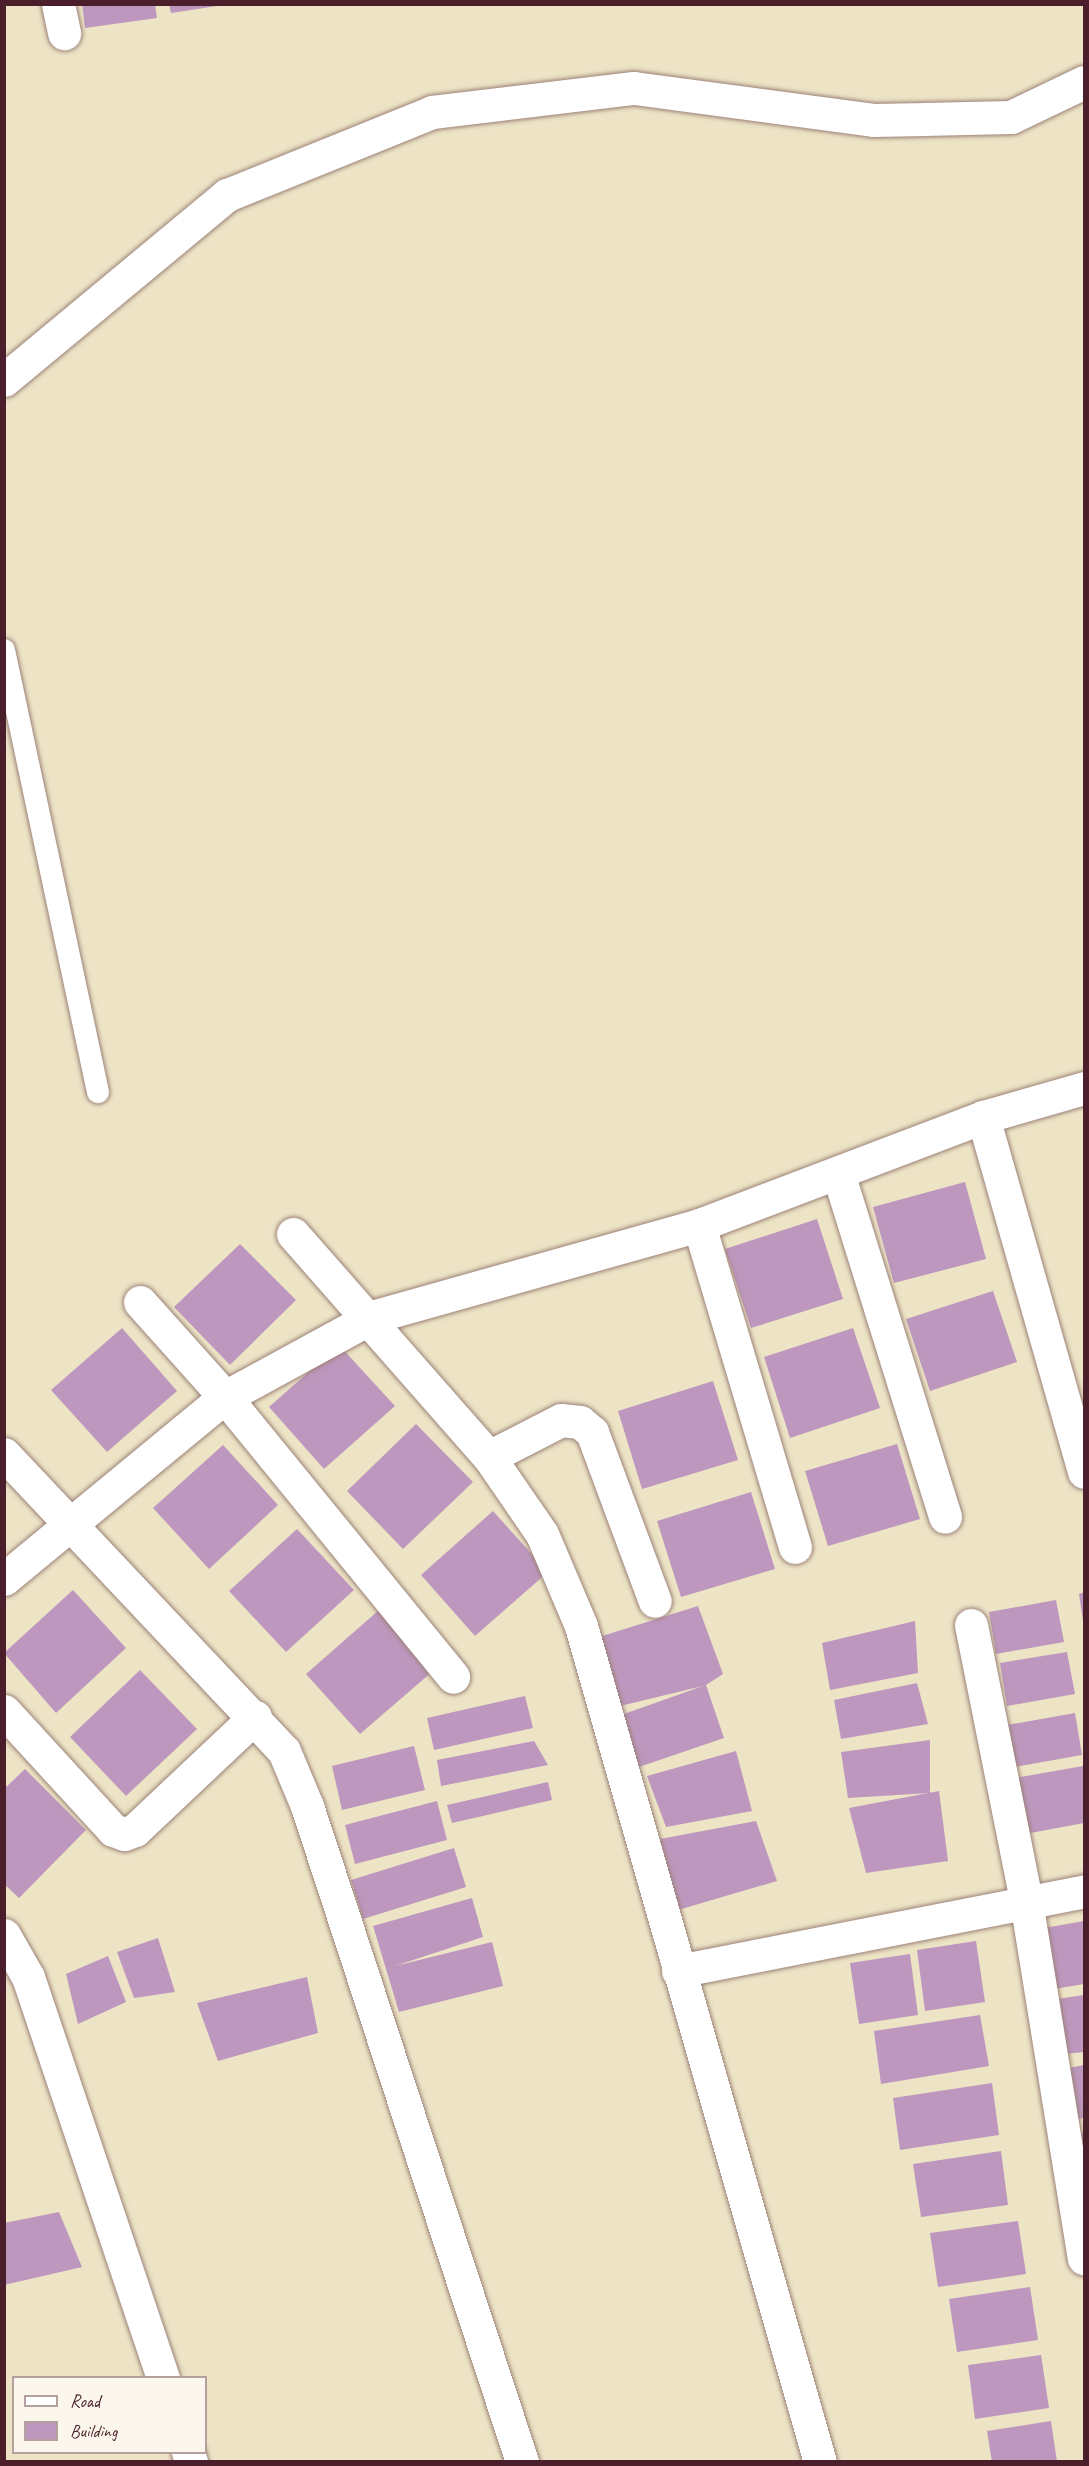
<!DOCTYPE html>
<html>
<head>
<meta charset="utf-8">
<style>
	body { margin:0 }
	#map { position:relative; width:1089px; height:2466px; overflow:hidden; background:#ede4c6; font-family:Caveat,sans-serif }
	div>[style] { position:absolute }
	.building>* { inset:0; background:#bd97be }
	.roads { filter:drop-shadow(0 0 2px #9c8278) drop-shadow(0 0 2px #9c8278) }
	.service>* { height:22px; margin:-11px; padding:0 11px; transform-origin:11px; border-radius:11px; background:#fff }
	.minor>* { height:33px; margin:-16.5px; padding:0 16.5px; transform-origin:16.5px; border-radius:16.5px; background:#fff }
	span { translate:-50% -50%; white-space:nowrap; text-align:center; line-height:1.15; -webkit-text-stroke:6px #fbf7ec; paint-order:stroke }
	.frame { position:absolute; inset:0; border:6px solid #4a1f2b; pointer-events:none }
	.legend { position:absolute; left:12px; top:2376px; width:195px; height:78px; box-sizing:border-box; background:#fbf7ec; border:2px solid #b4a19f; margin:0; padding:8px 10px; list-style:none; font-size:18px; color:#4a1f2b }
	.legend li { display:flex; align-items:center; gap:12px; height:30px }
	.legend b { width:30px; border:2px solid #b4a19f }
</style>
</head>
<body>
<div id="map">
	<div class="building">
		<i style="clip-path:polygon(82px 4px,155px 4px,157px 18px,85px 28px)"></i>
		<i style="clip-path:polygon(169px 4px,217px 4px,217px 6px,171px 13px)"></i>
		<i style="clip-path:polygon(965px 1182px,986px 1259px,894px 1283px,873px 1207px)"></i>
		<i style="clip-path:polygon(817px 1219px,843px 1299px,751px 1328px,725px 1249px)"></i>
		<i style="clip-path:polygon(240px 1244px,296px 1300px,230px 1365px,174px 1307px)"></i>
		<i style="clip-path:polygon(993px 1291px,1017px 1362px,930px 1391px,906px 1319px)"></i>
		<i style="clip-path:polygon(122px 1328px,177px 1391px,107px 1452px,51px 1390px)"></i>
		<i style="clip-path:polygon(853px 1328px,880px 1408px,790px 1438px,764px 1357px)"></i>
		<i style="clip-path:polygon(339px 1345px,395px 1406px,324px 1469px,269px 1407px)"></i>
		<i style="clip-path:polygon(713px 1381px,738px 1460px,642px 1489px,618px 1411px)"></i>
		<i style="clip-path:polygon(416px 1424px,473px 1482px,403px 1549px,347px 1491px)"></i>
		<i style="clip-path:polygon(897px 1444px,920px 1519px,828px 1546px,805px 1471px)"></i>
		<i style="clip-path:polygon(223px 1445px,278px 1505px,209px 1569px,153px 1508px)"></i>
		<i style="clip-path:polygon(751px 1492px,775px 1569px,681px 1597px,657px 1521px)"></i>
		<i style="clip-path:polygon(493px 1511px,548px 1572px,475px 1636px,421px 1575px)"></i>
		<i style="clip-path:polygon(297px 1529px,354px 1590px,286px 1652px,229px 1591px)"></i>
		<i style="clip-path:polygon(73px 1590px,126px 1648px,56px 1713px,4px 1653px)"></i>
		<i style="clip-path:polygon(1084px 1592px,1084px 1621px,1083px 1621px,1079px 1594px)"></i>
		<i style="clip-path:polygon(1056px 1600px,1064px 1642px,996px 1654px,989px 1612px)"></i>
		<i style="clip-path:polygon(698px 1606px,723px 1674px,706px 1685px,724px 1738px,639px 1767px,621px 1715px,703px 1686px,616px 1707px,599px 1637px)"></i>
		<i style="clip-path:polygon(379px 1610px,433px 1671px,360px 1734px,306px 1674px)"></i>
		<i style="clip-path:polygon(915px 1621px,918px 1673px,830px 1690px,822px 1643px)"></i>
		<i style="clip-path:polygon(1067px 1652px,1075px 1694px,1007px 1706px,1000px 1663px)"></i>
		<i style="clip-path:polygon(140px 1670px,197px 1729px,126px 1796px,70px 1737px)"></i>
		<i style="clip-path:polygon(917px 1683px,928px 1724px,841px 1739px,834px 1700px)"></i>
		<i style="clip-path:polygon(525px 1696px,533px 1728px,434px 1750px,427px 1718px)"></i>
		<i style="clip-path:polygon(1075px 1713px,1082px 1755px,1015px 1767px,1007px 1725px)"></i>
		<i style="clip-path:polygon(930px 1740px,930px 1793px,848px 1798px,841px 1752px)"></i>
		<i style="clip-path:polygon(534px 1741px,548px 1765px,441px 1786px,437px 1760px)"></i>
		<i style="clip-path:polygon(414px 1746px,425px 1790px,342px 1810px,332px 1766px)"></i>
		<i style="clip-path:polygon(736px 1751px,752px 1811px,666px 1827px,647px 1776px)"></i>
		<i style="clip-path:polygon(1083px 1766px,1084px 1823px,1025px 1834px,1015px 1778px)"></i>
		<i style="clip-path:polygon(25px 1769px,86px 1830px,19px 1898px,4px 1884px,4px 1789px)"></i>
		<i style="clip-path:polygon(548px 1782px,552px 1800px,452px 1823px,447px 1805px)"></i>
		<i style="clip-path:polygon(939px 1791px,948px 1861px,866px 1873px,849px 1808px)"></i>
		<i style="clip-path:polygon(437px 1801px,447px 1840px,355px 1864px,345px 1825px)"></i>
		<i style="clip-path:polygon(756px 1821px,777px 1881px,678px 1910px,660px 1839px)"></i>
		<i style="clip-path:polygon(454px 1848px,466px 1887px,363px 1919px,351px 1880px)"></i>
		<i style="clip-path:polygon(472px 1898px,483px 1937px,395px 1966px,492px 1942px,503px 1986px,399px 2012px,373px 1926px)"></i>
		<i style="clip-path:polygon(1084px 1921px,1084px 1984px,1054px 1989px,1044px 1928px)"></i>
		<i style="clip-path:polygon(158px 1938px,175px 1992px,134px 1998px,117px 1952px)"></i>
		<i style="clip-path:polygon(976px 1941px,985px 2002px,925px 2011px,917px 1950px)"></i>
		<i style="clip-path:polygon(910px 1954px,918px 2015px,859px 2024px,850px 1963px)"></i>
		<i style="clip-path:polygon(108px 1956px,126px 2002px,78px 2024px,66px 1974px)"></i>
		<i style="clip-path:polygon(307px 1977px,318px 2033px,218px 2061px,197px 2003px)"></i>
		<i style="clip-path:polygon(1084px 1995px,1084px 2052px,1065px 2054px,1057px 1999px)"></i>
		<i style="clip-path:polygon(980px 2015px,989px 2066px,881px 2084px,874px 2031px)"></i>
		<i style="clip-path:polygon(1084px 2065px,1084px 2118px,1077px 2119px,1069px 2068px)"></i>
		<i style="clip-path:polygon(992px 2083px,999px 2135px,900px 2150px,893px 2098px)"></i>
		<i style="clip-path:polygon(1084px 2133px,1084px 2172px,1077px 2134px)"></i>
		<i style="clip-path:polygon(1001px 2151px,1008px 2205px,921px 2217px,913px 2164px)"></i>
		<i style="clip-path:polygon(59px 2212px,82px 2267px,4px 2285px,4px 2223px)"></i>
		<i style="clip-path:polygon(1018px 2221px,1026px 2274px,938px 2287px,930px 2233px)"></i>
		<i style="clip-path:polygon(1030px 2287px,1038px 2340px,957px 2352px,949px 2299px)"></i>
		<i style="clip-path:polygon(1041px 2355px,1049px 2408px,975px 2419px,968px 2365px)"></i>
		<i style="clip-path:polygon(1051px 2421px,1057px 2462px,992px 2462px,987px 2431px)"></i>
	</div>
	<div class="roads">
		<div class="service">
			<i style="left:4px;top:650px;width:452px;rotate:78deg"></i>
		</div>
		<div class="minor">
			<i style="left:58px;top:4px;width:30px;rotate:78deg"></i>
			<i style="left:4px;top:380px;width:290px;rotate:-39.7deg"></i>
			<i style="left:227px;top:195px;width:221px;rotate:-22deg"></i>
			<i style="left:432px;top:112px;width:203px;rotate:-6.8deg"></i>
			<i style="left:634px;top:88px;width:241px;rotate:7.6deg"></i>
			<i style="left:873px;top:120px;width:138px;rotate:-1.2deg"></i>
			<i style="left:1011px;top:117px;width:81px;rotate:-25.6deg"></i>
			<i style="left:983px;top:1117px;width:369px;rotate:74.1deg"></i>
			<i style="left:838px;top:1173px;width:360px;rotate:72.7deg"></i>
			<i style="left:699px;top:1225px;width:336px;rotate:73.4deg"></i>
			<i style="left:293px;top:1234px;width:297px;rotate:48.7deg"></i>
			<i style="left:489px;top:1457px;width:93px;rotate:55.5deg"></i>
			<i style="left:542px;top:1534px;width:100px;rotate:67deg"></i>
			<i style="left:581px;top:1626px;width:869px;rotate:74.05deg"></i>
			<i style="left:140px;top:1302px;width:127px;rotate:48.2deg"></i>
			<i style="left:225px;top:1397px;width:361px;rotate:50.8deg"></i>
			<i style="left:4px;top:1454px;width:408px;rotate:46.7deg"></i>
			<i style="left:284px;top:1751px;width:60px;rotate:67.3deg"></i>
			<i style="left:307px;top:1806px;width:690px;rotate:71.85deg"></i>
			<i style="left:489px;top:1457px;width:81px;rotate:-27.2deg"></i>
			<i style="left:561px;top:1420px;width:19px;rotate:6deg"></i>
			<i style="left:580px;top:1422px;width:16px;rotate:40deg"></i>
			<i style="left:592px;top:1432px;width:180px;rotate:69.6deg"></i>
			<i style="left:4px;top:1579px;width:286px;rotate:-39.5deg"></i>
			<i style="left:225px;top:1397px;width:167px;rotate:-28.6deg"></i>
			<i style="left:372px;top:1317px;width:340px;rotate:-15.7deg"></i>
			<i style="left:699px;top:1225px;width:304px;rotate:-20.8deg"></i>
			<i style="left:983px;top:1117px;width:105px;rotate:-16deg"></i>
			<i style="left:971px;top:1625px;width:281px;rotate:78.7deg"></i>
			<i style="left:1026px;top:1901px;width:362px;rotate:80.8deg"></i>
			<i style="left:4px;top:1711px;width:161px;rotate:47.5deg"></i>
			<i style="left:113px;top:1830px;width:12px;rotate:20deg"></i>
			<i style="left:124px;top:1834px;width:12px;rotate:-20deg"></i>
			<i style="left:135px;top:1830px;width:165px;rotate:-43.3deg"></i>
			<i style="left:4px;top:1935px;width:48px;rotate:60.3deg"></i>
			<i style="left:28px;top:1977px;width:423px;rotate:71.4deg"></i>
			<i style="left:678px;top:1971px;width:414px;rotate:-11.1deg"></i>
			<i style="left:188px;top:2452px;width:10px;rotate:73deg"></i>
		</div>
	</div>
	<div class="frame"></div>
	<ul class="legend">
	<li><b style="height:8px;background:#fff"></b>Road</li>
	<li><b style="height:16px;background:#bd97be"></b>Building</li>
	</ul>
</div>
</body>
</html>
